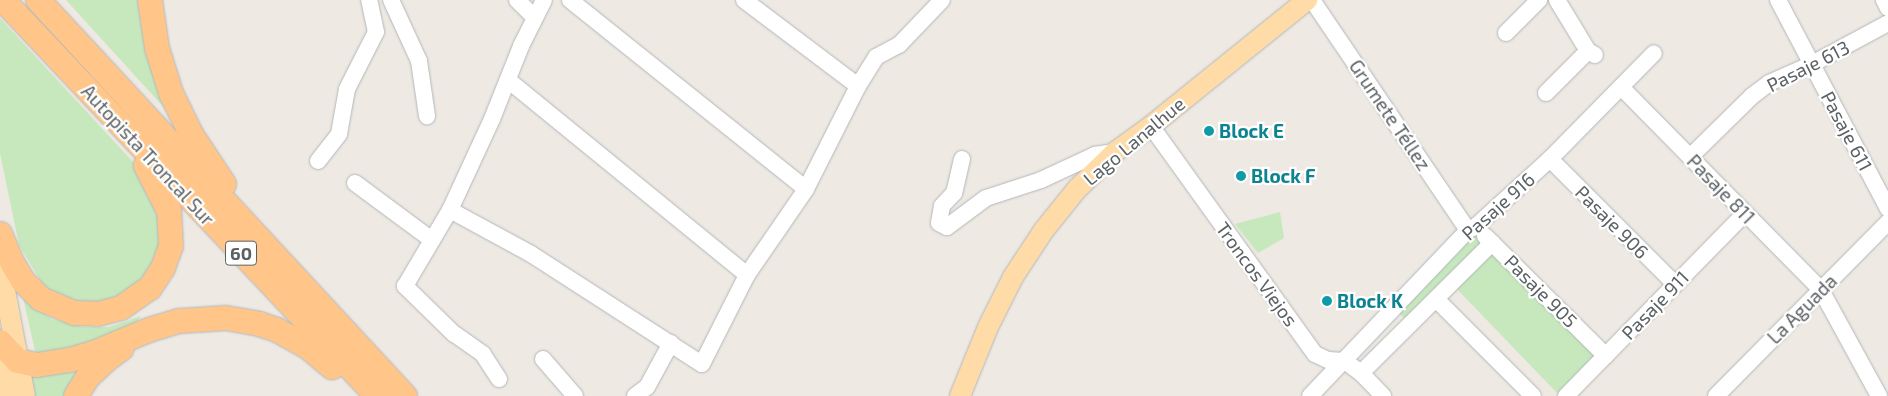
<!DOCTYPE html>
<html>
<head>
<meta charset="utf-8">
<style>
	body { margin:0 }
	#map { position:relative; width:1888px; height:396px; overflow:hidden; background:#eee9e2; font-family:"Exo 2",sans-serif }
	div>[style] { position:absolute }
	.green>* { inset:0; background:#c7e8bd }
	.roads { filter:drop-shadow(0 0 1px #b3b7bb) drop-shadow(0 0 1px #b3b7bb) }
	.minor>* { height:16px; margin:-8px; padding:0 8px; transform-origin:8px; border-radius:8px; background:#fff }
	.major>* { height:20px; margin:-10px; padding:0 10px; transform-origin:10px; border-radius:10px; background:#ffdca7 }
	.highway>* { height:24px; margin:-12px; padding:0 12px; transform-origin:12px; border-radius:12px; background:#ffc589 }
	.dots>* { width:14px; height:14px; translate:-50% -50%; box-sizing:border-box; border:2px solid #fff; border-radius:50% }
	span { translate:-50% -50%; white-space:nowrap; text-align:center; line-height:1.15; -webkit-text-stroke:4.5px #fff; paint-order:stroke }
	.shield-label span { padding:1px 4px; background:#fff; border:1px solid; border-radius:4px; -webkit-text-stroke-width:0 }
	.shield-label { font-size:18px; color:#5b6164; font-weight:700 }
	.street-label { font-size:19px; color:#5b6164 }
	.culture-label { font-size:19px; color:#0d838f; font-weight:700 }
	.left { translate:0 -50%; text-align:left }
</style>
</head>
<body>
<div id="map">
	<div class="green">
		<i style="clip-path:polygon(66px 0,145px 0,179px 124px)"></i>
		<i style="clip-path:polygon(0 18px,134px 163px,158px 206px,161px 241px,152px 274px,127px 296px,98px 306px,67px 302px,43px 285px,19px 245px,0 153px)"></i>
		<i style="clip-path:polygon(1280px 212px,1284px 238px,1258px 253px,1235px 224px)"></i>
		<i style="clip-path:polygon(1475px 234px,1483px 242px,1407px 321px,1398px 312px)"></i>
		<i style="clip-path:polygon(1492px 250px,1596px 353px,1558px 394px,1455px 287px)"></i>
		<i style="clip-path:polygon(23px 297px,52px 319px,84px 327px,109px 327px,141px 316px,128px 334px,42px 358px,35px 351px)"></i>
		<i style="clip-path:polygon(70px 371px,82px 373px,66px 396px,34px 396px,30px 376px)"></i>
	</div>
	<div class="roads">
		<div class="minor">
			<i style="left:391px;top:0;width:67px;rotate:65.3deg"></i>
			<i style="left:419px;top:61px;width:56px;rotate:81.7deg"></i>
			<i style="left:517px;top:0;width:25px;rotate:45deg"></i>
			<i style="left:570px;top:0;width:302px;rotate:38.7deg"></i>
			<i style="left:744px;top:0;width:143px;rotate:37deg"></i>
			<i style="left:1312px;top:0;width:278px;rotate:55.9deg"></i>
			<i style="left:1557px;top:0;width:60px;rotate:58.7deg"></i>
			<i style="left:1588px;top:51px;width:8px;rotate:30deg"></i>
			<i style="left:1778px;top:0;width:236px;rotate:62.2deg"></i>
			<i style="left:1884px;top:0;width:9px;rotate:63deg"></i>
			<i style="left:1506px;top:33px;width:47px;rotate:-45deg"></i>
			<i style="left:508px;top:80px;width:308px;rotate:39.2deg"></i>
			<i style="left:1621px;top:87px;width:285px;rotate:45.4deg"></i>
			<i style="left:1821px;top:290px;width:121px;rotate:61.3deg"></i>
			<i style="left:1546px;top:93px;width:59px;rotate:-45deg"></i>
			<i style="left:1151px;top:126px;width:281px;rotate:54.3deg"></i>
			<i style="left:1315px;top:354px;width:14px;rotate:25deg"></i>
			<i style="left:1328px;top:360px;width:17px;rotate:3deg"></i>
			<i style="left:1345px;top:361px;width:20px;rotate:37deg"></i>
			<i style="left:1361px;top:373px;width:32px;rotate:46deg"></i>
			<i style="left:1690px;top:157px;width:87px;rotate:-44.5deg"></i>
			<i style="left:1752px;top:96px;width:21px;rotate:-37deg"></i>
			<i style="left:1769px;top:83px;width:47px;rotate:-23.8deg"></i>
			<i style="left:1812px;top:64px;width:86px;rotate:-28.3deg"></i>
			<i style="left:962px;top:159px;width:35px;rotate:103deg"></i>
			<i style="left:954px;top:193px;width:18px;rotate:133deg"></i>
			<i style="left:942px;top:206px;width:17px;rotate:100deg"></i>
			<i style="left:939px;top:223px;width:9px;rotate:27deg"></i>
			<i style="left:947px;top:227px;width:49px;rotate:-36.6deg"></i>
			<i style="left:986px;top:198px;width:58px;rotate:-18.1deg"></i>
			<i style="left:1041px;top:180px;width:60px;rotate:-24.8deg"></i>
			<i style="left:1095px;top:155px;width:20px;rotate:-9deg"></i>
			<i style="left:1550px;top:159px;width:177px;rotate:45deg"></i>
			<i style="left:318px;top:161px;width:34px;rotate:-52deg"></i>
			<i style="left:339px;top:134px;width:46px;rotate:-79.9deg"></i>
			<i style="left:347px;top:89px;width:64px;rotate:-63deg"></i>
			<i style="left:376px;top:32px;width:33px;rotate:-102deg"></i>
			<i style="left:355px;top:183px;width:96px;rotate:36.5deg"></i>
			<i style="left:450px;top:210px;width:92px;rotate:28.5deg"></i>
			<i style="left:531px;top:254px;width:203px;rotate:32.8deg"></i>
			<i style="left:702px;top:364px;width:100px;rotate:-63.2deg"></i>
			<i style="left:747px;top:275px;width:104px;rotate:-55.5deg"></i>
			<i style="left:806px;top:189px;width:115px;rotate:-63.2deg"></i>
			<i style="left:858px;top:86px;width:34px;rotate:-58deg"></i>
			<i style="left:876px;top:57px;width:26px;rotate:-28deg"></i>
			<i style="left:899px;top:45px;width:62px;rotate:-46.3deg"></i>
			<i style="left:1485px;top:236px;width:170px;rotate:44.8deg"></i>
			<i style="left:1436px;top:299px;width:137px;rotate:45deg"></i>
			<i style="left:543px;top:359px;width:49px;rotate:49.1deg"></i>
			<i style="left:1361px;top:373px;width:185px;rotate:-44.8deg"></i>
			<i style="left:499px;top:379px;width:30px;rotate:-123deg"></i>
			<i style="left:483px;top:354px;width:35px;rotate:-145deg"></i>
			<i style="left:454px;top:334px;width:69px;rotate:-135.6deg"></i>
			<i style="left:405px;top:286px;width:88px;rotate:-59.4deg"></i>
			<i style="left:450px;top:210px;width:100px;rotate:-65.2deg"></i>
			<i style="left:492px;top:119px;width:79px;rotate:-68.3deg"></i>
			<i style="left:521px;top:46px;width:51px;rotate:-63.4deg"></i>
			<i style="left:635px;top:396px;width:15px;rotate:-37deg"></i>
			<i style="left:647px;top:387px;width:50px;rotate:-61.4deg"></i>
			<i style="left:1310px;top:396px;width:229px;rotate:-46.4deg"></i>
			<i style="left:1468px;top:230px;width:8px;rotate:-23deg"></i>
			<i style="left:1475px;top:227px;width:101px;rotate:-42.2deg"></i>
			<i style="left:1550px;top:159px;width:148px;rotate:-45.5deg"></i>
			<i style="left:1566px;top:396px;width:255px;rotate:-45.6deg"></i>
			<i style="left:1716px;top:396px;width:245px;rotate:-45.3deg"></i>
		</div>
		<div class="major">
			<i style="left:0;top:264px;width:134px;rotate:79.3deg"></i>
			<i style="left:0;top:351px;width:46px;rotate:79.9deg"></i>
			<i style="left:960px;top:396px;width:74px;rotate:-67.9deg"></i>
			<i style="left:988px;top:327px;width:56px;rotate:-63.4deg"></i>
			<i style="left:1013px;top:277px;width:56px;rotate:-56.6deg"></i>
			<i style="left:1044px;top:230px;width:53px;rotate:-51.2deg"></i>
			<i style="left:1077px;top:189px;width:53px;rotate:-44.2deg"></i>
			<i style="left:1115px;top:152px;width:44px;rotate:-35.8deg"></i>
			<i style="left:1151px;top:126px;width:201px;rotate:-38.9deg"></i>
		</div>
		<div class="highway">
			<i style="left:3px;top:0;width:545px;rotate:46.64deg"></i>
			<i style="left:38px;top:0;width:540px;rotate:47.18deg"></i>
			<i style="left:150px;top:0;width:49px;rotate:81.7deg"></i>
			<i style="left:157px;top:48px;width:47px;rotate:72.7deg"></i>
			<i style="left:171px;top:93px;width:46px;rotate:64deg"></i>
			<i style="left:191px;top:134px;width:60px;rotate:56.6deg"></i>
			<i style="left:0;top:234px;width:33px;rotate:67deg"></i>
			<i style="left:13px;top:264px;width:21px;rotate:59deg"></i>
			<i style="left:24px;top:282px;width:24px;rotate:45deg"></i>
			<i style="left:41px;top:299px;width:36px;rotate:23deg"></i>
			<i style="left:74px;top:313px;width:24px;rotate:2deg"></i>
			<i style="left:98px;top:314px;width:24px;rotate:-15deg"></i>
			<i style="left:121px;top:308px;width:35px;rotate:-35deg"></i>
			<i style="left:150px;top:288px;width:24px;rotate:-57deg"></i>
			<i style="left:163px;top:268px;width:23px;rotate:-70deg"></i>
			<i style="left:171px;top:246px;width:35px;rotate:-93deg"></i>
			<i style="left:169px;top:211px;width:51px;rotate:-117.1deg"></i>
			<i style="left:0;top:342px;width:26px;rotate:47deg"></i>
			<i style="left:18px;top:361px;width:19px;rotate:12deg"></i>
			<i style="left:37px;top:365px;width:33px;rotate:-9deg"></i>
			<i style="left:70px;top:360px;width:27px;rotate:-17deg"></i>
			<i style="left:96px;top:352px;width:57px;rotate:-22.5deg"></i>
			<i style="left:149px;top:330px;width:31px;rotate:-17deg"></i>
			<i style="left:179px;top:321px;width:47px;rotate:-3.7deg"></i>
			<i style="left:226px;top:318px;width:34px;rotate:10deg"></i>
			<i style="left:259px;top:324px;width:19px;rotate:18deg"></i>
			<i style="left:277px;top:330px;width:37px;rotate:29deg"></i>
			<i style="left:309px;top:348px;width:30px;rotate:40deg"></i>
			<i style="left:76px;top:396px;width:22px;rotate:-58deg"></i>
			<i style="left:88px;top:377px;width:25px;rotate:-43deg"></i>
			<i style="left:106px;top:360px;width:19px;rotate:-36deg"></i>
		</div>
	</div>
	<div class="dots">
		<i style="left:1209px;top:131px;background:#0f9aa8"></i>
		<i style="left:1241px;top:176px;background:#0f9aa8"></i>
		<i style="left:1327px;top:301px;background:#0f9aa8"></i>
	</div>
	<div class="shield-label">
		<span style="left:241px;top:253px">60</span>
	</div>
	<div class="street-label">
		<span style="left:1808px;top:66px;rotate:-27deg">Pasaje 613</span>
		<span style="left:1390px;top:115px;rotate:56deg">Grumete Téllez</span>
		<span style="left:1847px;top:131px;rotate:62deg">Pasaje 611</span>
		<span style="left:1134px;top:141px;rotate:-40deg">Lago Lanalhue</span>
		<span style="left:148px;top:155px;rotate:47deg">Autopista Troncal Sur</span>
		<span style="left:1721px;top:189px;rotate:46deg">Pasaje 811</span>
		<span style="left:1498px;top:206px;rotate:-42deg">Pasaje 916</span>
		<span style="left:1612px;top:222px;rotate:45deg">Pasaje 906</span>
		<span style="left:1257px;top:274px;rotate:54deg">Troncos Viejos</span>
		<span style="left:1541px;top:291px;rotate:45deg">Pasaje 905</span>
		<span style="left:1655px;top:305px;rotate:-46deg">Pasaje 911</span>
		<span style="left:1802px;top:309px;rotate:-45deg">La Aguada</span>
	</div>
	<div class="culture-label">
		<span class="left" style="left:1219px;top:131px">Block E</span>
		<span class="left" style="left:1251px;top:176px">Block F</span>
		<span class="left" style="left:1337px;top:301px">Block K</span>
	</div>
</div>
</body>
</html>
